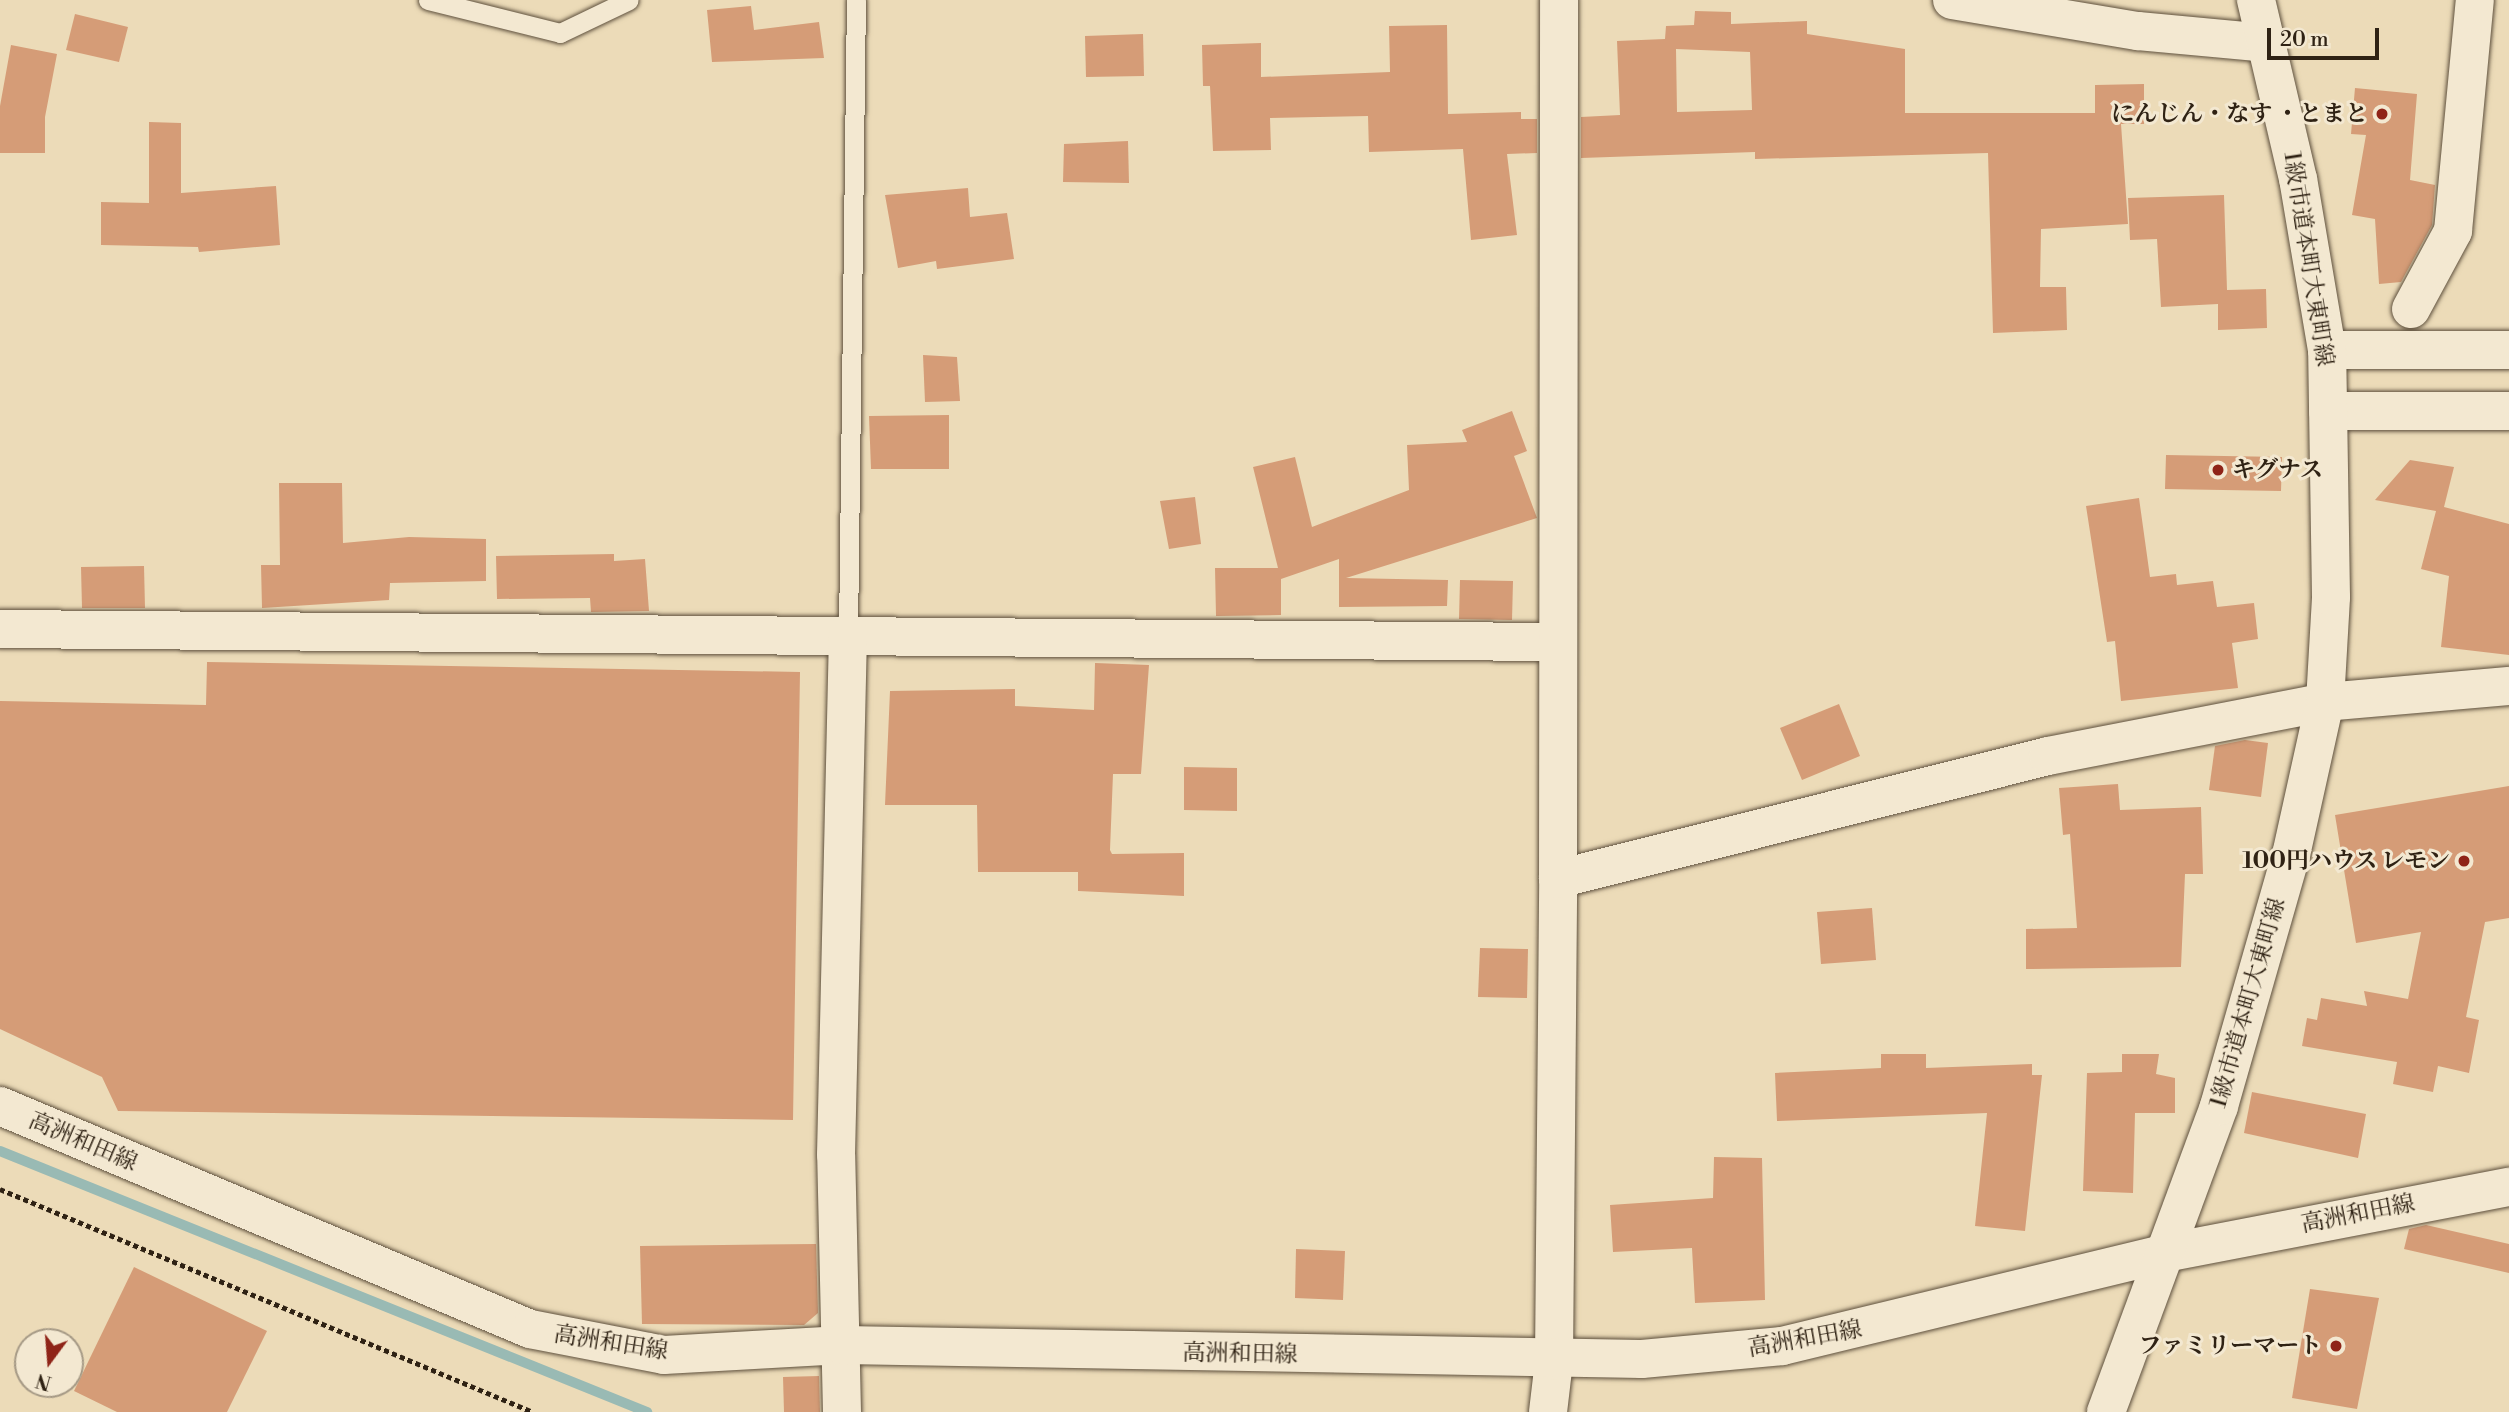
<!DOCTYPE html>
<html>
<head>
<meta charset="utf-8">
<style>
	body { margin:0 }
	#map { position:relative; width:2509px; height:1412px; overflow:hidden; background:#ecdbb8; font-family:"Libre Bodoni","Noto Serif JP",serif }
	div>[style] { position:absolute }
	.stream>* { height:10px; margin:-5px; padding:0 5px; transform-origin:5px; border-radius:5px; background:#99bab4 }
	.building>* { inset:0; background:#d59c77 }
	.path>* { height:4.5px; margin-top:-2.25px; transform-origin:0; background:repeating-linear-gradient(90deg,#2f2214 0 5px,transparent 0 8.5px) }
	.roads { filter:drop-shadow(0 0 2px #5e503d) drop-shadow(0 0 2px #5e503d) }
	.lane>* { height:19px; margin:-9.5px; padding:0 9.5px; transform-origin:9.5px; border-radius:9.5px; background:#f3e8d1 }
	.street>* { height:38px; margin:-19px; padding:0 19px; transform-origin:19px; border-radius:19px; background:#f3e8d1 }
	.secondary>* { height:38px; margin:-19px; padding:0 19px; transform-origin:19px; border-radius:19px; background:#f3e8d1 }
	.dots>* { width:19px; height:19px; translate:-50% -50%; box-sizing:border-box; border:4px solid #f3e8d1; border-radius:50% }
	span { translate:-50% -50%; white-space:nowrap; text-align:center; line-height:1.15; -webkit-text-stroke:6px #f3e8d1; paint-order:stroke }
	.poi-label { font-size:23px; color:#2f2214; font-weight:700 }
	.right { translate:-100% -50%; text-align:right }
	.left { translate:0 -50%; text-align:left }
	.street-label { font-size:23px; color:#2f2214 }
	.north { position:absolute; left:14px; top:1328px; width:70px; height:70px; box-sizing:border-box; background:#f3e8d1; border:2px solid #a59985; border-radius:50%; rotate:196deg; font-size:19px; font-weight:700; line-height:28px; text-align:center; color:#2f2214 }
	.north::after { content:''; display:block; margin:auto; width:24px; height:32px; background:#8f2418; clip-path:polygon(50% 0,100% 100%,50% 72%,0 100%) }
	.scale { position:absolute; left:2267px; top:28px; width:112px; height:32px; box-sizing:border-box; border:4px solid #2f2214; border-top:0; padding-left:9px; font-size:21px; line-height:24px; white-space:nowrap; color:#2f2214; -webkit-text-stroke:5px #f3e8d1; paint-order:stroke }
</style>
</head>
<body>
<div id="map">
	<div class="stream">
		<i style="left:0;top:1151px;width:698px;rotate:21.97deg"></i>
	</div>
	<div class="building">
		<i style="clip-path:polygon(751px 6px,754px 30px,819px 22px,824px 58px,712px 62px,707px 10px)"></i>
		<i style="clip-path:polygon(evenodd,1695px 11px,1731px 12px,1731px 24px,1807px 21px,1807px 34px,1905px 49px,1905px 113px,2095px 113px,2095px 85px,2144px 84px,2144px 124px,2121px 124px,2128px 224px,2041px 229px,2040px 287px,2066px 287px,2067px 330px,1993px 333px,1988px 153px,1755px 159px,1755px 152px,1581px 158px,1581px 117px,1620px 115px,1617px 41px,1665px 39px,1666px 26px,1694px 25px,1695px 11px,1676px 49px,1750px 52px,1752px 110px,1677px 112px,1676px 49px)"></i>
		<i style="clip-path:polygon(75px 14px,128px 27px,119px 62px,66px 50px)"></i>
		<i style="clip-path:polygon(1447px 25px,1448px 114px,1521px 112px,1521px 119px,1537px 119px,1537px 153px,1507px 154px,1517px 235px,1471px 240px,1463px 149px,1369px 152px,1368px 116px,1270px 118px,1271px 150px,1213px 151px,1210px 86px,1203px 86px,1202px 45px,1261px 43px,1261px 77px,1390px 72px,1389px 26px)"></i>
		<i style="clip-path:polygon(1143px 34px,1144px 76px,1086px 77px,1085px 36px)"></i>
		<i style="clip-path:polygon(11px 45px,57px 54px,45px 117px,45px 153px,0 153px,0 106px)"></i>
		<i style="clip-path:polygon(2355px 88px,2417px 94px,2410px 180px,2435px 185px,2432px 225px,2401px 282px,2379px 284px,2375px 219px,2352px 215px,2366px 135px,2351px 134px)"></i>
		<i style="clip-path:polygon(149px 122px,181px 123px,181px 193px,276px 186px,280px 245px,199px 252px,198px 247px,101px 245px,101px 202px,149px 203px)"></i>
		<i style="clip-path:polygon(1128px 141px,1129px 183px,1063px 182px,1064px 144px)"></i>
		<i style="clip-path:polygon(968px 188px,970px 217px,1007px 213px,1014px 259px,937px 269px,936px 261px,898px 268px,885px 195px)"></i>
		<i style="clip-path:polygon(2224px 195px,2227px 290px,2266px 289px,2267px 328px,2218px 330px,2218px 304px,2161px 307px,2157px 239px,2130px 240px,2128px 198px)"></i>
		<i style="clip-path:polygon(923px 355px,957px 357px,960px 401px,925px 402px)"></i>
		<i style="clip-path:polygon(1512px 411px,1527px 451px,1514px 456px,1537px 518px,1346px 578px,1448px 580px,1447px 606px,1339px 607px,1339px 559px,1281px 579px,1281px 615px,1216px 616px,1215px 568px,1278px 568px,1253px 467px,1295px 457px,1312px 527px,1409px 490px,1407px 445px,1467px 442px,1462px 430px)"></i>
		<i style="clip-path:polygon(949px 415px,949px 469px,871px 469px,869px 416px)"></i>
		<i style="clip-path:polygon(2166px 455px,2282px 457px,2281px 491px,2165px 489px)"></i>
		<i style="clip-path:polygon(2410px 460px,2454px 467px,2444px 507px,2509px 524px,2509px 655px,2441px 647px,2449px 576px,2421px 569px,2436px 511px,2375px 500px)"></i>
		<i style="clip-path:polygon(279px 483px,342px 483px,343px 543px,409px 537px,486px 539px,486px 581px,390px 583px,389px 600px,262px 608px,261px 565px,280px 565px)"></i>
		<i style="clip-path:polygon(1195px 497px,1201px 544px,1169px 549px,1160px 501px)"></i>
		<i style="clip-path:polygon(2139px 498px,2150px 577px,2176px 574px,2177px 585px,2213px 581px,2217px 607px,2254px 603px,2258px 639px,2232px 643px,2238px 688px,2121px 701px,2115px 641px,2107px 642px,2086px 506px)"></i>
		<i style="clip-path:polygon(614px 554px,614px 561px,645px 559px,649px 611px,591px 612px,590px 598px,497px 599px,496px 556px)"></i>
		<i style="clip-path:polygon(144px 566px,145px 608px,82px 608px,81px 567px)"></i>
		<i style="clip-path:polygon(1460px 580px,1513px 581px,1512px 620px,1459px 619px)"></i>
		<i style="clip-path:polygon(207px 662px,800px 672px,793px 1120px,118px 1111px,102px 1077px,0 1029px,0 701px,206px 705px)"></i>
		<i style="clip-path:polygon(1095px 663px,1149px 665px,1141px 774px,1113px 774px,1110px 850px,1112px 854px,1184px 853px,1184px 896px,1078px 891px,1078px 872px,978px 872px,977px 805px,885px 805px,890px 691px,1015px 689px,1015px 706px,1094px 710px)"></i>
		<i style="clip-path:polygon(1839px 704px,1860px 756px,1802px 780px,1780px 728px)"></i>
		<i style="clip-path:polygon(2245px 740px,2268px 743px,2261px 797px,2209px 790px,2215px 746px)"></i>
		<i style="clip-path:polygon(1184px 767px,1237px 768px,1237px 811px,1184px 810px)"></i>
		<i style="clip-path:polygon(2118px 784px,2120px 810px,2201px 807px,2203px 874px,2185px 874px,2181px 967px,2026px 969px,2026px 929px,2077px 928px,2070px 834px,2063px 835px,2059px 788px)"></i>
		<i style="clip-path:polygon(2509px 786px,2509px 918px,2485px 922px,2466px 1017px,2479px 1020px,2469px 1073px,2438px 1066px,2433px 1092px,2393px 1084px,2397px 1062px,2302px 1046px,2307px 1018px,2317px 1020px,2321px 998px,2367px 1006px,2364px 991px,2408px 999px,2421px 932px,2356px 943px,2335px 815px)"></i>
		<i style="clip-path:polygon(1872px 908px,1876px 960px,1821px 964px,1817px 912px)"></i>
		<i style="clip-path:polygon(1480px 948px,1528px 949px,1527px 998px,1478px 997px)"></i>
		<i style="clip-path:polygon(1881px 1054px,1926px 1054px,1926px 1068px,2032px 1064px,2032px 1075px,2042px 1075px,2025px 1231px,1975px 1226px,1987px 1113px,1777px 1121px,1775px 1073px,1881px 1068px)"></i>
		<i style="clip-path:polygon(2122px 1054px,2159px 1054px,2156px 1074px,2175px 1078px,2175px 1113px,2135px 1113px,2133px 1193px,2083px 1191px,2087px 1073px,2122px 1072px)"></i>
		<i style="clip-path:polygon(2252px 1092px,2366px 1114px,2358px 1158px,2244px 1133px)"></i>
		<i style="clip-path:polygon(1714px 1157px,1762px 1158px,1765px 1300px,1695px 1303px,1692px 1248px,1613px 1252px,1610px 1205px,1713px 1198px)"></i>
		<i style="clip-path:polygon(2426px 1225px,2509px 1244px,2509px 1273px,2404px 1249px,2409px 1229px)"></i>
		<i style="clip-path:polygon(816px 1244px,818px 1313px,804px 1325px,642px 1324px,640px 1246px)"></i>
		<i style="clip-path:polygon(1296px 1249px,1345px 1251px,1343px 1300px,1295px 1298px)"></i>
		<i style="clip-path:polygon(134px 1267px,267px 1331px,227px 1412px,117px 1412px,74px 1391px)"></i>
		<i style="clip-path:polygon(2310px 1289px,2379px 1298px,2357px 1409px,2292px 1398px)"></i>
		<i style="clip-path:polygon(819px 1376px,820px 1412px,784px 1412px,783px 1377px)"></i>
	</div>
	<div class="path">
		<i style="left:0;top:1189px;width:578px;rotate:22.7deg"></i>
	</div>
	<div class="roads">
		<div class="lane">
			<i style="left:428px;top:0;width:136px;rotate:14deg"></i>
			<i style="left:560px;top:33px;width:76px;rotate:-25.6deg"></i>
			<i style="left:848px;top:633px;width:633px;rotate:-89.28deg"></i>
		</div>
		<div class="street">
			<i style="left:1952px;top:0;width:189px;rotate:9.5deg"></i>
			<i style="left:2138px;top:31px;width:131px;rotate:5.3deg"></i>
			<i style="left:2411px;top:309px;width:89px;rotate:-61.7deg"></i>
			<i style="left:2453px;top:231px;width:232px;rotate:-84.6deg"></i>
			<i style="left:0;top:629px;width:1557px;rotate:0.48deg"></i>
			<i style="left:1558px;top:879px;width:505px;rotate:-14.09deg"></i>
			<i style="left:2048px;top:756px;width:282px;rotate:-11deg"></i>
			<i style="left:2325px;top:702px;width:185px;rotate:-5deg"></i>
			<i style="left:842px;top:1412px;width:257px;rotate:-91.3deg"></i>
			<i style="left:836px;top:1155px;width:522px;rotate:-88.68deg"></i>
			<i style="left:1548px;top:1412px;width:51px;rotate:-83.3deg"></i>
			<i style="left:1554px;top:1361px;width:482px;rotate:-89.5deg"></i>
			<i style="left:1558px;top:879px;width:879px;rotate:-89.93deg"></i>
		</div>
		<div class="secondary">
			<i style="left:2327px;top:350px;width:182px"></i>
			<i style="left:2328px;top:411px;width:181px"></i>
			<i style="left:0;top:1106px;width:575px;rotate:22.82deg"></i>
			<i style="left:530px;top:1329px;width:136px;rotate:11deg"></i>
			<i style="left:664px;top:1355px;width:179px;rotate:-3.2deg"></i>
			<i style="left:843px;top:1345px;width:799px;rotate:1deg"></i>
			<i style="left:1642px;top:1359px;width:141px;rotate:-5.3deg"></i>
			<i style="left:1782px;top:1346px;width:394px;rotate:-13.6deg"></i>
			<i style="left:2165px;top:1253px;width:350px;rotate:-10.9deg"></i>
			<i style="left:2106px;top:1412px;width:326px;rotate:-69.7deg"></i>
			<i style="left:2219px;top:1106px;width:261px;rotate:-74deg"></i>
			<i style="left:2291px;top:855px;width:157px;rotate:-77.5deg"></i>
			<i style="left:2325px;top:702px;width:105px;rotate:-86.7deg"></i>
			<i style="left:2331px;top:597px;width:247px;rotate:-90.9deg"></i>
			<i style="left:2327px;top:350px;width:173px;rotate:-99.6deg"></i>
			<i style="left:2298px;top:179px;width:184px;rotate:-103.2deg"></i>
		</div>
	</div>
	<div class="dots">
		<i style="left:2382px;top:114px;background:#8f2418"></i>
		<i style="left:2218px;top:470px;background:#8f2418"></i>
		<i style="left:2464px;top:861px;background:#8f2418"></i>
		<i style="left:2336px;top:1346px;background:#8f2418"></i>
	</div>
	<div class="poi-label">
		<span class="right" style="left:2368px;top:114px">にんじん・なす ・とまと</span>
		<span class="left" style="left:2232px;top:470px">キグナス</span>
		<span class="right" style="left:2450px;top:861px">100円ハウス レモン</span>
		<span class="right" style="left:2322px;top:1346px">ファミリーマート</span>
	</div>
	<div class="street-label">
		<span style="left:2308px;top:259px;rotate:81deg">1級市道本町大東町線</span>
		<span style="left:2248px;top:1003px;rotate:-74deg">1級市道本町大東町線</span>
		<span style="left:83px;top:1142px;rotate:23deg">高洲和田線</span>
		<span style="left:2358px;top:1214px;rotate:-11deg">高洲和田線</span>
		<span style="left:1805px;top:1339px;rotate:-10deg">高洲和田線</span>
		<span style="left:611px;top:1343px;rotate:9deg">高洲和田線</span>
		<span style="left:1240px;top:1354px;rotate:1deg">高洲和田線</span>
	</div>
	<div class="north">N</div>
	<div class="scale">20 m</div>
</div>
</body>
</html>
